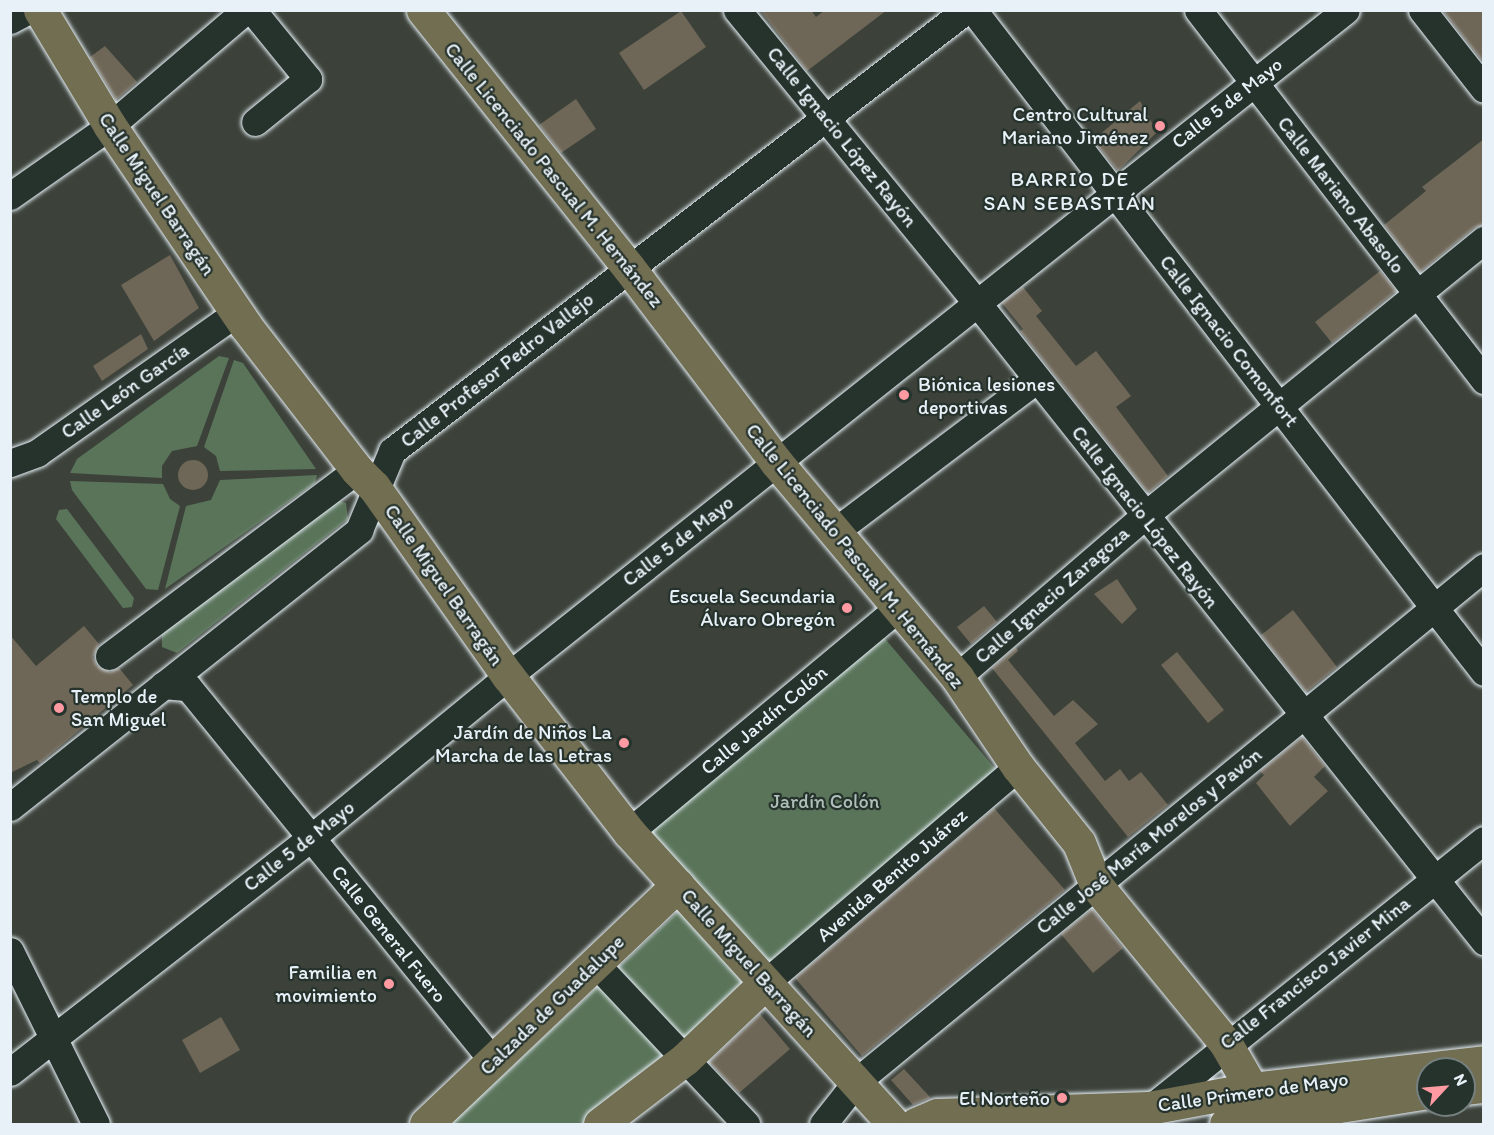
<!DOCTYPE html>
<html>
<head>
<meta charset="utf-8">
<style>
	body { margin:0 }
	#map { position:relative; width:1494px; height:1135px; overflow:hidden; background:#3c423a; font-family:Itim,sans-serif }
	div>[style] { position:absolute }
	.green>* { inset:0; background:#5a745a }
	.building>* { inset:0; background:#6e6657 }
	.round { border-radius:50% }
	.roads { filter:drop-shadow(0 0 2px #e8f1f8) drop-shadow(0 0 2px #e8f1f8) }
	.minor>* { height:27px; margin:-13.5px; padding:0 13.5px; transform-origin:13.5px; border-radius:13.5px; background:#26332d }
	.major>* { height:33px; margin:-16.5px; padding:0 16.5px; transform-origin:16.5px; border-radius:16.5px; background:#726e52 }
	.dots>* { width:16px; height:16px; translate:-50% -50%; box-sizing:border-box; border:3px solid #26332d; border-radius:50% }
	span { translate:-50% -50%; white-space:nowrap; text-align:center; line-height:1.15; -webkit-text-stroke:4.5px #26332d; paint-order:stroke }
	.street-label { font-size:20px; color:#e8f1f8 }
	.poi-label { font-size:20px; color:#e8f1f8 }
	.right { translate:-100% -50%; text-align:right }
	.left { translate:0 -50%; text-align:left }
	.park-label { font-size:20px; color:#afbfb9 }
	.neighbourhood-label { font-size:21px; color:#e8f1f8; letter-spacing:1.5px }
	.frame { position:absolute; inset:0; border:12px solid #e8f1f8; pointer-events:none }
	.north { position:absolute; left:1416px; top:1057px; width:60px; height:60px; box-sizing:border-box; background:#26332d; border:2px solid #747f7e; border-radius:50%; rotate:64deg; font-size:16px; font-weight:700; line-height:24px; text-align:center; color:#e8f1f8 }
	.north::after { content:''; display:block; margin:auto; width:21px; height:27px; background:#ff9aa2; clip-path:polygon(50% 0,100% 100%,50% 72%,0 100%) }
</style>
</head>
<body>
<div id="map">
	<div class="green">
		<i style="clip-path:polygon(219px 356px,229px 358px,197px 446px,172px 451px,162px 466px,162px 478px,70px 473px,77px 459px)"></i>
		<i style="clip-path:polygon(234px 360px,243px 363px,316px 469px,220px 471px,216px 456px,204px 447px)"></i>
		<i style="clip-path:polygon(317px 475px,315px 483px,165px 589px,186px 506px,211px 500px,220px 480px)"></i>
		<i style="clip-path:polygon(70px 481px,163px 484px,170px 499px,180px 506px,158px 590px,146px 589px,72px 490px)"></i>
		<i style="clip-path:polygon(334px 500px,346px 503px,348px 519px,177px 653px,162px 647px,162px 633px)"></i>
		<i style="clip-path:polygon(67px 509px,134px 598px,132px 607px,123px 608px,56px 519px,59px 510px)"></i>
		<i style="clip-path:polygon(881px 634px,998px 772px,768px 969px,651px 832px)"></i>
		<i style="clip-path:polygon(687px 903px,756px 979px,586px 1124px,451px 1124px)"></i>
	</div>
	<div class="building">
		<i style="clip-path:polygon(760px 10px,811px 10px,816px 17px,825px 10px,887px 10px,807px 71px)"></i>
		<i style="clip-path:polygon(1442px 10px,1484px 10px,1484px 63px)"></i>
		<i style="clip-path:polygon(681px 11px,706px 47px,644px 90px,619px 53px)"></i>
		<i style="clip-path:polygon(105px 46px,137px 82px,116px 100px,90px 57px)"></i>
		<i style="clip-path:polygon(576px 99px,596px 129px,561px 153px,539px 125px)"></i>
		<i style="clip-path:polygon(1140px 101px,1157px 132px,1118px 171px,1093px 140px)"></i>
		<i style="clip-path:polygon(1484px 139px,1484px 225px,1474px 228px,1420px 272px,1384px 225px,1426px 191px,1422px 187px)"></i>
		<i style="clip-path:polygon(170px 255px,199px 308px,154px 341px,121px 285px)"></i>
		<i style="clip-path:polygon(1380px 271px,1396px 291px,1332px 343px,1315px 322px)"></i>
		<i style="clip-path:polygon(1023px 287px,1042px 311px,1036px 316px,1076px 366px,1096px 351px,1131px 396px,1116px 407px,1168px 476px,1148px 493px,1020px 331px,1023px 329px,1002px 303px)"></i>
		<i style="clip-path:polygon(141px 334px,148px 349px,102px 381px,93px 366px)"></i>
		<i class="round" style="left:178px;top:460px;width:30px;height:30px"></i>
		<i style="clip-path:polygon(1117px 579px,1137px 609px,1122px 624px,1094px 594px)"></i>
		<i style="clip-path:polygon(984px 606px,997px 622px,971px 644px,957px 627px)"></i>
		<i style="clip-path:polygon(1293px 610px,1337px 667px,1306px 692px,1261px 635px)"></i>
		<i style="clip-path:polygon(84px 626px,99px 644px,93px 657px,97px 666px,110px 672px,119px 668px,133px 685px,40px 763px,37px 760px,10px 773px,10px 635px,36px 666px)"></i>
		<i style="clip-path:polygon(1016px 647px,1018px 651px,1008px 660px,1054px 716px,1073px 700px,1098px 724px,1075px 743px,1105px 781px,1120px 769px,1129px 781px,1141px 772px,1168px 805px,1128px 837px,992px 668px)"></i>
		<i style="clip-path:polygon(1177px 652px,1224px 710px,1208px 723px,1161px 665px)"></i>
		<i style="clip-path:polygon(1302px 737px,1325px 766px,1314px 777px,1328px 791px,1290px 826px,1256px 783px,1264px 775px,1260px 771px)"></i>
		<i style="clip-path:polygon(994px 808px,1065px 890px,862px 1056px,795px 978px)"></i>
		<i style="clip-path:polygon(1092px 909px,1123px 948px,1093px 973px,1061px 934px)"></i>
		<i style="clip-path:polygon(760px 1014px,790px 1049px,739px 1093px,709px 1062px)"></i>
		<i style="clip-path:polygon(221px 1017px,240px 1050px,200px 1073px,182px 1040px)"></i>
		<i style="clip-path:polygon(904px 1069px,930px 1097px,930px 1098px,913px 1105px,891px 1080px)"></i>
	</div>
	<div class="roads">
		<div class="minor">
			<i style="left:252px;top:10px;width:89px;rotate:50.9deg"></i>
			<i style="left:308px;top:79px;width:68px;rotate:140.9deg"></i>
			<i style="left:737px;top:10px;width:380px;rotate:50.7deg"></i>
			<i style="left:978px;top:304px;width:814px;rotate:51.54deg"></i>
			<i style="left:973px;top:10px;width:836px;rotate:52.34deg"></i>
			<i style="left:1198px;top:10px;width:468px;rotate:52.3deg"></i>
			<i style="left:1422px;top:10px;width:100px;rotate:51.9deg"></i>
			<i style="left:10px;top:20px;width:21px;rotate:-28deg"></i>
			<i style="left:10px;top:196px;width:122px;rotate:-35deg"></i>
			<i style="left:110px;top:126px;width:179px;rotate:-40.5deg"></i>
			<i style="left:10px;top:463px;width:29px;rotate:-20deg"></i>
			<i style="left:37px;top:453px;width:243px;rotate:-35.1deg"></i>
			<i style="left:834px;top:532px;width:254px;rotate:-37deg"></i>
			<i style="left:109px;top:656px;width:310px;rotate:-36.9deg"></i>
			<i style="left:957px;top:677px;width:247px;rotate:-40.7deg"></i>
			<i style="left:1144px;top:516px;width:438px;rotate:-39.1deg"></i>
			<i style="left:163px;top:685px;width:25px;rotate:5deg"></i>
			<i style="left:188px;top:687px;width:483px;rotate:50.8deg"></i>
			<i style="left:10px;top:807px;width:446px;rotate:-38.4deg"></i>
			<i style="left:359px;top:530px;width:86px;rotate:-67.3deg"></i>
			<i style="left:392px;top:451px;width:724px;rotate:-37.53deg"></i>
			<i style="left:629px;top:832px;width:350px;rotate:-39.8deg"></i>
			<i style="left:10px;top:951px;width:193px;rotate:63.6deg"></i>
			<i style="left:595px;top:963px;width:221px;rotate:46.8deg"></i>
			<i style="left:765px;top:983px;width:333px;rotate:-40.5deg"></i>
			<i style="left:10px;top:1072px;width:381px;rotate:-37.9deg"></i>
			<i style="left:311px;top:838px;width:255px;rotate:-39.4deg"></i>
			<i style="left:508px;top:676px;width:1070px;rotate:-38.48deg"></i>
			<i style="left:1148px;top:1110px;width:431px;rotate:-38.8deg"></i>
			<i style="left:823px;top:1124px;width:55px;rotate:-51.7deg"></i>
			<i style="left:857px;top:1081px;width:811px;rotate:-39.34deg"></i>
		</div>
		<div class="major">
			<i style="left:40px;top:10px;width:135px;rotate:58.9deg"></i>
			<i style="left:110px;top:126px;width:240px;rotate:55.8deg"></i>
			<i style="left:245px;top:325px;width:183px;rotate:52.3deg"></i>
			<i style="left:357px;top:470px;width:24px;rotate:45deg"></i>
			<i style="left:374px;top:487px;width:232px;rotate:54.7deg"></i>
			<i style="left:508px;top:676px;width:197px;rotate:52.2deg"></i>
			<i style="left:629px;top:832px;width:394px;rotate:47.8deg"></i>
			<i style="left:423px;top:10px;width:330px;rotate:51.4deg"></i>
			<i style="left:629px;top:268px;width:245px;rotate:52.8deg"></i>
			<i style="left:777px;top:463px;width:280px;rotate:49.9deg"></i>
			<i style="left:957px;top:677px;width:109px;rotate:55.9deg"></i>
			<i style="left:1018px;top:767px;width:97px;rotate:51.2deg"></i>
			<i style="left:1079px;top:843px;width:45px;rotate:68deg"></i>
			<i style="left:1096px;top:885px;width:205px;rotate:50.7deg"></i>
			<i style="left:1226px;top:1044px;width:52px;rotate:60deg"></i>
			<i style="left:1252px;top:1089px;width:30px;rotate:78deg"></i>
			<i style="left:1464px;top:1088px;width:20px;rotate:-6deg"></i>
			<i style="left:426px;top:1124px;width:347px;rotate:-43.5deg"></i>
			<i style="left:600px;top:1124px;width:107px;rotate:-37.4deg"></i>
			<i style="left:685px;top:1059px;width:110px;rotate:-43.5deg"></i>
			<i style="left:916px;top:1124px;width:23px;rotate:-23deg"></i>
			<i style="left:937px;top:1115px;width:212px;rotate:-1.9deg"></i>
			<i style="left:1149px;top:1108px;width:105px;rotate:-10.5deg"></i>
			<i style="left:1252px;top:1089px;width:234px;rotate:-6.6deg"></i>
			<i style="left:1226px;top:1124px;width:205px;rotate:-9deg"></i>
		</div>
	</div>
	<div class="dots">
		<i style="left:1160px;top:126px;background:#ff9aa2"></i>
		<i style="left:904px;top:395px;background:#ff9aa2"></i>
		<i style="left:847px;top:608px;background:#ff9aa2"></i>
		<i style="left:59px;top:708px;background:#ff9aa2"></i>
		<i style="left:624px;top:743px;background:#ff9aa2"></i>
		<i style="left:389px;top:984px;background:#ff9aa2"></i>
		<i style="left:1062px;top:1098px;background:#ff9aa2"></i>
	</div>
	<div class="street-label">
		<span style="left:1227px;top:103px;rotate:-38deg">Calle 5 de Mayo</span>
		<span style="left:842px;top:137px;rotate:51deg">Calle Ignacio López Rayón</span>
		<span style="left:554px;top:175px;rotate:51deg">Calle Licenciado Pascual M. Hernández</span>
		<span style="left:157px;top:194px;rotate:56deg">Calle Miguel Barragán</span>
		<span style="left:1341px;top:195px;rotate:52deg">Calle Mariano Abasolo</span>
		<span style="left:1229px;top:341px;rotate:52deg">Calle Ignacio Comonfort</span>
		<span style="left:497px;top:370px;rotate:-38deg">Calle Profesor Pedro Vallejo</span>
		<span style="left:125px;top:391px;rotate:-35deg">Calle León García</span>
		<span style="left:1145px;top:517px;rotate:52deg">Calle Ignacio López Rayón</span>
		<span style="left:678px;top:541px;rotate:-38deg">Calle 5 de Mayo</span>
		<span style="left:855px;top:556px;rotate:51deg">Calle Licenciado Pascual M. Hernández</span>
		<span style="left:444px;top:585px;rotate:55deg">Calle Miguel Barragán</span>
		<span style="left:1052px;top:595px;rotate:-41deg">Calle Ignacio Zaragoza</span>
		<span style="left:764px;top:720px;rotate:-40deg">Calle Jardín Colón</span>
		<span style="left:1149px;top:841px;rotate:-39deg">Calle José María Morelos y Pavón</span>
		<span style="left:299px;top:846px;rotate:-38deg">Calle 5 de Mayo</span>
		<span style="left:892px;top:875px;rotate:-41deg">Avenida Benito Juárez</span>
		<span style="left:389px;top:934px;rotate:51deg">Calle General Fuero</span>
		<span style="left:749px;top:963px;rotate:48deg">Calle Miguel Barragán</span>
		<span style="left:1315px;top:973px;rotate:-38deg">Calle Francisco Javier Mina</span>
		<span style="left:552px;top:1005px;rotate:-44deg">Calzada de Guadalupe</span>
		<span style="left:1253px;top:1092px;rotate:-8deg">Calle Primero de Mayo</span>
	</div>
	<div class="poi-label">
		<span class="right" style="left:1148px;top:126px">Centro Cultural<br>Mariano Jiménez</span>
		<span class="left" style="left:918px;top:396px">Biónica lesiones<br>deportivas</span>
		<span class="right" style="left:835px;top:608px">Escuela Secundaria<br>Álvaro Obregón</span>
		<span class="left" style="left:71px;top:708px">Templo de<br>San Miguel</span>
		<span class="right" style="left:612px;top:744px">Jardín de Niños La<br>Marcha de las Letras</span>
		<span class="right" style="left:377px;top:984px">Familia en<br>movimiento</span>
		<span class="right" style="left:1050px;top:1098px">El Norteño</span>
	</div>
	<div class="park-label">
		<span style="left:825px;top:801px">Jardín Colón</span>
	</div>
	<div class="neighbourhood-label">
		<span style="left:1070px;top:191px">BARRIO DE<br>SAN SEBASTIÁN</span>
	</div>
	<div class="frame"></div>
	<div class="north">N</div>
</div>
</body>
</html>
